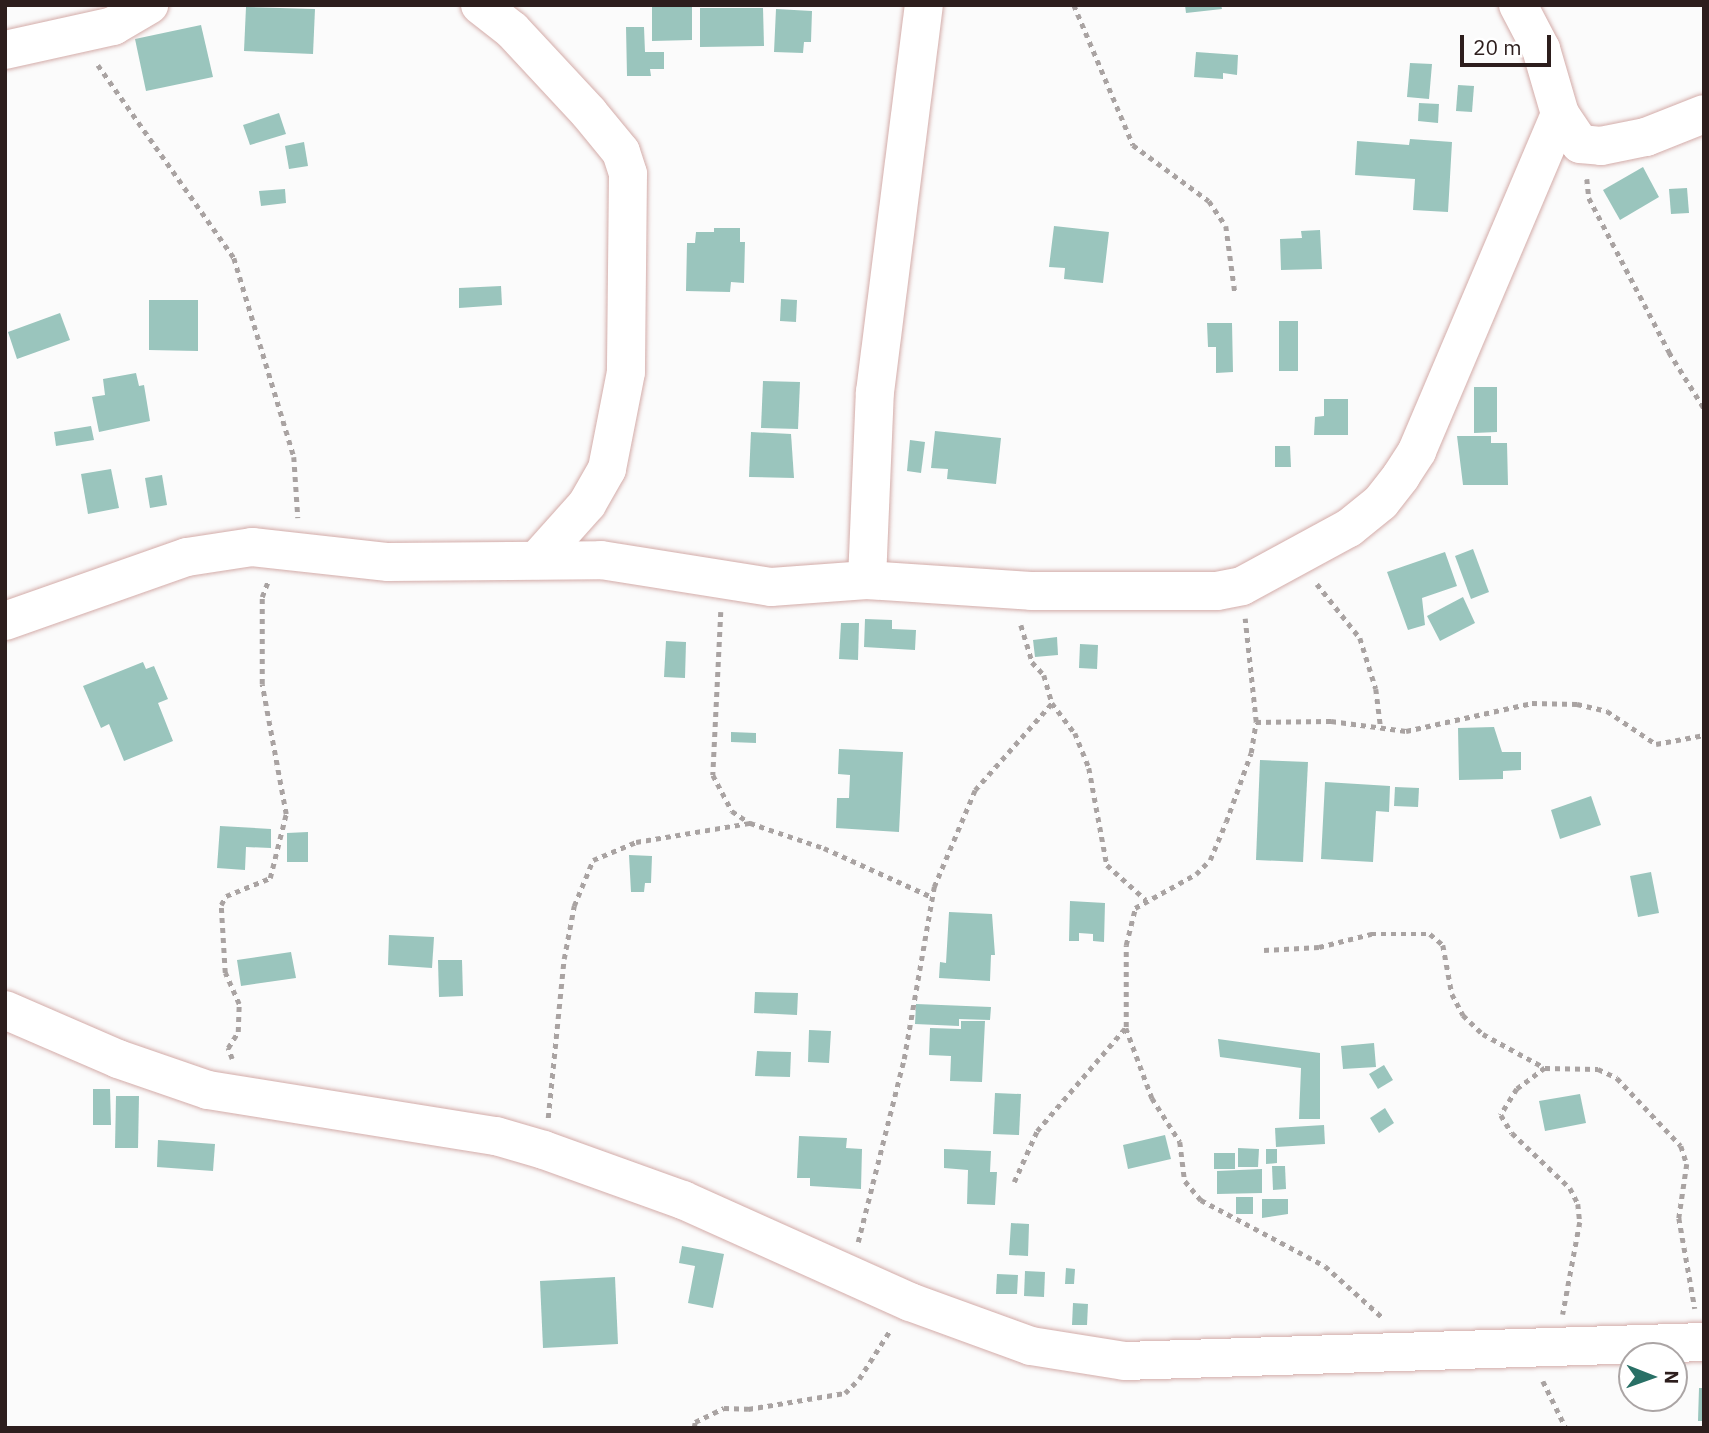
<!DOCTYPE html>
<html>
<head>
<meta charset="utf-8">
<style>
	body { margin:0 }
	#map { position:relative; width:1709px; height:1433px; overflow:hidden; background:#fbfbfb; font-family:"IBM Plex Sans",sans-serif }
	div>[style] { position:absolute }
	.building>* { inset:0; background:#9ac5bd }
	.path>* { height:4.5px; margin-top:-2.25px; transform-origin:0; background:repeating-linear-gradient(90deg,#a9a3a2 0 5px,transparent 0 10px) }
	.roads { filter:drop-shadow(0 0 2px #d3aca9) drop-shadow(0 0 2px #d3aca9) }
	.minor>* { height:38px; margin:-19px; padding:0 19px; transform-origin:19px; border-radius:19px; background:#fff }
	span { translate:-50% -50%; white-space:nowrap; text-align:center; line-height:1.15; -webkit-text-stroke:7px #fff; paint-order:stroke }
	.frame { position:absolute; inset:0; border:7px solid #2d1e1d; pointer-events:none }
	.north { position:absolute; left:1618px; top:1342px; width:70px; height:70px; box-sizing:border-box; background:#fff; border:2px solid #aba5a5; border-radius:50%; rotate:91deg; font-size:19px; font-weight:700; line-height:28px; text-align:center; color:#2d1e1d }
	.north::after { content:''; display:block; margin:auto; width:24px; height:32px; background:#297066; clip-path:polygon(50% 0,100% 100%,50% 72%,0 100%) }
	.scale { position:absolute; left:1460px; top:35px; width:91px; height:32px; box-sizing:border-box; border:4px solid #2d1e1d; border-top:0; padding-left:9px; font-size:21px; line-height:24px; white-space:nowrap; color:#2d1e1d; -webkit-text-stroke:5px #fff; paint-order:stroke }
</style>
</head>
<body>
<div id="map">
	<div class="building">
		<i style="clip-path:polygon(692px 5px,692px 40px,652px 41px,652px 6px)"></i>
		<i style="clip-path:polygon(1185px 5px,1221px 5px,1222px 9px,1186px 13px)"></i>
		<i style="clip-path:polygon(246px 7px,315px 9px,313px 54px,244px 51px)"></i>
		<i style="clip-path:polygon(700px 8px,763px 8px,764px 46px,700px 47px)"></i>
		<i style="clip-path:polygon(776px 9px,812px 11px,811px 42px,804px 42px,803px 53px,774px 52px)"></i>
		<i style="clip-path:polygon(201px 25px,213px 77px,146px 91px,135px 39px)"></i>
		<i style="clip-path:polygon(626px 27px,644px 27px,645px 52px,664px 52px,664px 69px,650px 69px,651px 76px,627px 76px)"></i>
		<i style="clip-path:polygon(1196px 52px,1238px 55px,1237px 75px,1223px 73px,1223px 79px,1194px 77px)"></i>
		<i style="clip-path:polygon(1410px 63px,1432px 64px,1429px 99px,1407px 97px)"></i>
		<i style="clip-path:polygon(1458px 85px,1474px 86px,1472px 112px,1456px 111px)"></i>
		<i style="clip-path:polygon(1419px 103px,1439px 104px,1438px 123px,1418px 121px)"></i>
		<i style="clip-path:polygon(279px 113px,286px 134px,250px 145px,243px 125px)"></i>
		<i style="clip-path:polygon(1410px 139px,1452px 142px,1448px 212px,1413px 210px,1415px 179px,1355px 175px,1357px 141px,1409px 145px)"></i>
		<i style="clip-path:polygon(304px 142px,308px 166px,289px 169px,285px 146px)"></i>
		<i style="clip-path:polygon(1643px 167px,1659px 197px,1620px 220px,1603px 190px)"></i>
		<i style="clip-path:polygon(1687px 188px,1689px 213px,1671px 214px,1669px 189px)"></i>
		<i style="clip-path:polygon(285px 189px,286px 203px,261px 206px,259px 191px)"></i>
		<i style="clip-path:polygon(1054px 226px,1109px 232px,1103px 283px,1064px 279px,1065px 268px,1049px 267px)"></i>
		<i style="clip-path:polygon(714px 228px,740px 228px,740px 242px,745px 242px,744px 283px,731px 282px,730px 292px,686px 291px,687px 243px,695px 243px,696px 232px,714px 232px)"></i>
		<i style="clip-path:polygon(1320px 230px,1322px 269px,1281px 270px,1280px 239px,1302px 238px,1301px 231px)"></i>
		<i style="clip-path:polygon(501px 286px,502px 305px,459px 308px,459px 288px)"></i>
		<i style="clip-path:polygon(781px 299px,797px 300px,796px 322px,780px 321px)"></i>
		<i style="clip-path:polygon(149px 300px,198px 300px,198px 351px,149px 350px)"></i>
		<i style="clip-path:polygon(60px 313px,70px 340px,17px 359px,8px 332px)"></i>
		<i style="clip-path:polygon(1279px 321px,1298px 321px,1298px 371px,1279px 371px)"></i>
		<i style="clip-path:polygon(1207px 323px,1232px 323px,1233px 372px,1216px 373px,1216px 347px,1208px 347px)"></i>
		<i style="clip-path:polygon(136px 373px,139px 386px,144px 385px,150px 421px,99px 432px,92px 397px,105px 395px,103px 379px)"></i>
		<i style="clip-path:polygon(763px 381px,800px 382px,798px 429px,761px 428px)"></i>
		<i style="clip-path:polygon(1474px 387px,1497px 387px,1497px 432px,1474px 433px)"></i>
		<i style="clip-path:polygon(1324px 399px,1348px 399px,1348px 435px,1314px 435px,1315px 417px,1324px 416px)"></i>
		<i style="clip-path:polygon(91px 426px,94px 440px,56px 446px,54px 432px)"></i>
		<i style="clip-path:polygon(935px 431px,1001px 438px,996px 484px,947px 479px,948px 469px,931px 468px)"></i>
		<i style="clip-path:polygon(751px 432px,791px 434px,794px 478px,749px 477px)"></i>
		<i style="clip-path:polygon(1457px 436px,1491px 436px,1491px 443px,1507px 443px,1508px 485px,1463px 485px)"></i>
		<i style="clip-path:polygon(910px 440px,925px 442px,921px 473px,907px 471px)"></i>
		<i style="clip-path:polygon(1275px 446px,1290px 446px,1291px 467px,1275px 467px)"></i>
		<i style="clip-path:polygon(111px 469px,119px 508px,88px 514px,81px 474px)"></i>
		<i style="clip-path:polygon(162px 475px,167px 505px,150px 508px,145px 478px)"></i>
		<i style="clip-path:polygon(1473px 549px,1489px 592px,1471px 599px,1455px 556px)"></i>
		<i style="clip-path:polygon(1445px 552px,1457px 586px,1422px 598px,1425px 625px,1408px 630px,1387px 572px)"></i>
		<i style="clip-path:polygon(1463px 597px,1475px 623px,1440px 641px,1427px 616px)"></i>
		<i style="clip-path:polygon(865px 619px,892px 620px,892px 629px,916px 630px,915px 650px,864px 647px)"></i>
		<i style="clip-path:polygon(841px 623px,859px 623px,858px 660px,839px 659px)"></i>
		<i style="clip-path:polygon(1057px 637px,1058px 655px,1035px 657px,1033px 640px)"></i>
		<i style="clip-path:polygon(666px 641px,686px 642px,685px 678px,664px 677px)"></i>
		<i style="clip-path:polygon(1080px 644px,1098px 645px,1097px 669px,1079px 668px)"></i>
		<i style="clip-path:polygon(143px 662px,146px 669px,154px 666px,168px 699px,158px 703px,173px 741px,124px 761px,109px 724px,101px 728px,83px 686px)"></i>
		<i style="clip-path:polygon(1494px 727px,1502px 752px,1521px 752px,1521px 770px,1503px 771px,1503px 779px,1459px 780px,1458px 728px)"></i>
		<i style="clip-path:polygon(731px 732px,756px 733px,756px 743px,731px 742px)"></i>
		<i style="clip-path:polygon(839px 749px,903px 752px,899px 832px,836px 828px,837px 798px,849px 798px,850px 775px,838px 774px)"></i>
		<i style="clip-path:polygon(1260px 760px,1308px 762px,1303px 862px,1256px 860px)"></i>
		<i style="clip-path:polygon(1325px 782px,1390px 786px,1389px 812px,1376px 811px,1373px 862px,1321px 859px)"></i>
		<i style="clip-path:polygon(1395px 787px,1419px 788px,1418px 807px,1394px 806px)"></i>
		<i style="clip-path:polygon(1591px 796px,1601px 825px,1560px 839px,1551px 810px)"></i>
		<i style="clip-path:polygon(220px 826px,271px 829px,271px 848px,246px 847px,245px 870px,217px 868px)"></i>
		<i style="clip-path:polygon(308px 832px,308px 862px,287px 862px,287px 833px)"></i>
		<i style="clip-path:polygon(629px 855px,652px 856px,651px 883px,645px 883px,644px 892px,631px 892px)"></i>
		<i style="clip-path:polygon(1651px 872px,1659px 913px,1638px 917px,1630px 876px)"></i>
		<i style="clip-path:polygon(1070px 901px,1105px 903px,1104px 942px,1093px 941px,1093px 934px,1079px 933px,1079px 941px,1069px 941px)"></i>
		<i style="clip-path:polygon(949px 912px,992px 914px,995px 955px,991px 955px,990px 981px,939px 978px,940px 962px,946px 963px)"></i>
		<i style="clip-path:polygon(389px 935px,434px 937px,432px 968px,388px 965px)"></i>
		<i style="clip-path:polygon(291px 952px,296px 978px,241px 986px,237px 960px)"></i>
		<i style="clip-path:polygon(438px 960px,462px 960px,463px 996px,439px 997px)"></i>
		<i style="clip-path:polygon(755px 992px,798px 993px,797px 1015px,754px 1013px)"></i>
		<i style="clip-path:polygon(916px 1004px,991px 1007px,990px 1020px,959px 1019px,959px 1026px,915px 1024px)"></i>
		<i style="clip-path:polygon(961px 1021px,985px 1021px,982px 1082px,950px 1081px,951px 1056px,929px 1055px,930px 1028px,961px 1029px)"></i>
		<i style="clip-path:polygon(809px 1030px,831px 1031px,829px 1063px,808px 1062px)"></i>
		<i style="clip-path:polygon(1218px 1039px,1320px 1053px,1320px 1119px,1299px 1119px,1301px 1068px,1220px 1057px)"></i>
		<i style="clip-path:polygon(1374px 1043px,1376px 1067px,1343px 1069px,1341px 1046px)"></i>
		<i style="clip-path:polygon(757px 1051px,791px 1052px,790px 1077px,755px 1076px)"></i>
		<i style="clip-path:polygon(1384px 1065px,1393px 1080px,1378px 1089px,1369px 1074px)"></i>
		<i style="clip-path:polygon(93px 1089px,110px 1089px,111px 1125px,93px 1125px)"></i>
		<i style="clip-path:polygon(995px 1093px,1021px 1094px,1019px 1135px,993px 1134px)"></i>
		<i style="clip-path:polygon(1580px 1094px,1586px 1123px,1545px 1131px,1539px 1101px)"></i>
		<i style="clip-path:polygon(116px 1096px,139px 1096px,138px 1148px,115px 1148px)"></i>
		<i style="clip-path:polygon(1385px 1108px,1394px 1123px,1379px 1133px,1370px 1118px)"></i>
		<i style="clip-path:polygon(1324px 1125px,1325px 1144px,1276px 1147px,1275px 1128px)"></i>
		<i style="clip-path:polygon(1165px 1135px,1171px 1159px,1128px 1169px,1123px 1145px)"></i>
		<i style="clip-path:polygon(799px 1136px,847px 1138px,846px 1148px,862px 1149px,861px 1189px,810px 1186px,810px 1178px,797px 1178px)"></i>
		<i style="clip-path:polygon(158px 1140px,215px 1144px,213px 1171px,157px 1167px)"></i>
		<i style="clip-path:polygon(1238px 1148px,1259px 1149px,1258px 1167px,1238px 1167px)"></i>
		<i style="clip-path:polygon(944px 1149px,991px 1151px,990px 1172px,997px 1172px,995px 1205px,967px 1204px,968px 1170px,944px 1168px)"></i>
		<i style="clip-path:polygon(1266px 1149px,1277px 1149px,1277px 1163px,1266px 1164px)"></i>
		<i style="clip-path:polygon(1214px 1153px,1235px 1153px,1235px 1169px,1214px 1169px)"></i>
		<i style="clip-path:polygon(1272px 1166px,1285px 1166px,1286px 1189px,1273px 1190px)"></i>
		<i style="clip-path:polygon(1262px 1169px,1262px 1193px,1217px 1194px,1217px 1171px)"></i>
		<i style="clip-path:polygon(1236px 1197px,1253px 1197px,1253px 1214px,1236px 1214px)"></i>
		<i style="clip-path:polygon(1262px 1199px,1288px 1199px,1288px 1214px,1262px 1218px)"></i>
		<i style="clip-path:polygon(1011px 1223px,1029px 1224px,1028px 1256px,1009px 1255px)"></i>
		<i style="clip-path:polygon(682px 1246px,724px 1254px,713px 1308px,688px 1303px,695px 1266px,679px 1263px)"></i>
		<i style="clip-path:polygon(1066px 1268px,1075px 1269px,1074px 1284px,1065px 1284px)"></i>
		<i style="clip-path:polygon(1025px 1271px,1045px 1272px,1044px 1297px,1024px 1296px)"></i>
		<i style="clip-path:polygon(997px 1274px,1018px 1275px,1017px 1294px,996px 1294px)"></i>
		<i style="clip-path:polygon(615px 1277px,618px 1344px,543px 1348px,540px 1281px)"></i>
		<i style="clip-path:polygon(1073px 1303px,1088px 1304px,1087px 1325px,1072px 1325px)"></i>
		<i style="clip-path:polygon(1699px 1388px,1704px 1388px,1704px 1421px,1698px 1421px)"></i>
	</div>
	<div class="path">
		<i style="left:1074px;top:5px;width:152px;rotate:67.1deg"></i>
		<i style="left:1133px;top:145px;width:94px;rotate:36.4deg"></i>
		<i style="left:1209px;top:201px;width:30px;rotate:56deg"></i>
		<i style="left:1226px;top:226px;width:68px;rotate:82.3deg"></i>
		<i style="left:98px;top:65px;width:236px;rotate:54.8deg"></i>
		<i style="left:234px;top:258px;width:208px;rotate:73.2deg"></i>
		<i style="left:294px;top:457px;width:61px;rotate:86.2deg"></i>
		<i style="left:1587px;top:179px;width:19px;rotate:84deg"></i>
		<i style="left:1589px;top:198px;width:174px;rotate:62.5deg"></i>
		<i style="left:1669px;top:352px;width:66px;rotate:58deg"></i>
		<i style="left:1317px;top:584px;width:69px;rotate:51.5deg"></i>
		<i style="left:1360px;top:638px;width:53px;rotate:72.6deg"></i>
		<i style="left:1376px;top:689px;width:40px;rotate:82.9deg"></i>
		<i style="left:721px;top:612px;width:163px;rotate:92.8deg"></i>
		<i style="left:713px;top:775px;width:41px;rotate:62.2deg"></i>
		<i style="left:732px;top:811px;width:22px;rotate:34deg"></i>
		<i style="left:750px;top:823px;width:78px;rotate:18.7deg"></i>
		<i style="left:824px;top:848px;width:119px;rotate:24.4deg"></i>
		<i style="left:1021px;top:625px;width:39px;rotate:73deg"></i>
		<i style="left:1032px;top:662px;width:18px;rotate:47deg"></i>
		<i style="left:1044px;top:675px;width:29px;rotate:74deg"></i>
		<i style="left:1052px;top:703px;width:38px;rotate:53deg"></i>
		<i style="left:1075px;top:733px;width:38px;rotate:68deg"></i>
		<i style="left:1089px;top:768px;width:99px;rotate:79.5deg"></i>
		<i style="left:1107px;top:865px;width:52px;rotate:41.9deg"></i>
		<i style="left:1256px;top:722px;width:75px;rotate:-0.8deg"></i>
		<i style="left:1331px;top:721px;width:76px;rotate:7.6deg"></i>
		<i style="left:1406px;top:731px;width:129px;rotate:-12.5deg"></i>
		<i style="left:1532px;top:703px;width:45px;rotate:1.3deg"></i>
		<i style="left:1577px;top:704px;width:31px;rotate:13deg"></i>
		<i style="left:1607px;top:711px;width:59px;rotate:34deg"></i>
		<i style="left:1656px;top:744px;width:49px;rotate:-10.6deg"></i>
		<i style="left:1264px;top:950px;width:55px;rotate:-3.1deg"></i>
		<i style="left:1319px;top:947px;width:54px;rotate:-14deg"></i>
		<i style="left:1371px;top:934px;width:59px"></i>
		<i style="left:1430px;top:934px;width:17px;rotate:40deg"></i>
		<i style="left:1443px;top:945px;width:50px;rotate:79.6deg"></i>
		<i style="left:1452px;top:994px;width:24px;rotate:62deg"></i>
		<i style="left:1463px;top:1015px;width:28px;rotate:44deg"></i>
		<i style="left:1483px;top:1034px;width:71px;rotate:28.7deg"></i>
		<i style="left:1545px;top:1068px;width:53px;rotate:1.1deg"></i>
		<i style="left:1598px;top:1069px;width:21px;rotate:25deg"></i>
		<i style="left:1617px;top:1078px;width:93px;rotate:46.7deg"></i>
		<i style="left:1681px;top:1146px;width:19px;rotate:72deg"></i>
		<i style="left:1687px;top:1164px;width:55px;rotate:98.4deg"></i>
		<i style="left:1679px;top:1218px;width:92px;rotate:80deg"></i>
		<i style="left:1126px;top:1028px;width:75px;rotate:69.6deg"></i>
		<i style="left:1152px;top:1098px;width:52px;rotate:57.5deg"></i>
		<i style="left:1180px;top:1142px;width:39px;rotate:83deg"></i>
		<i style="left:1185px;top:1181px;width:25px;rotate:50deg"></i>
		<i style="left:1201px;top:1200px;width:140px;rotate:28deg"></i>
		<i style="left:1325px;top:1266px;width:76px;rotate:41.8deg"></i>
		<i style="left:232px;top:1059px;width:12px;rotate:-110deg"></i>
		<i style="left:228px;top:1048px;width:19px;rotate:-58deg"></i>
		<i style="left:238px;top:1032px;width:28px;rotate:-88deg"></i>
		<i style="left:239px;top:1004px;width:34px;rotate:-114deg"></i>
		<i style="left:225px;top:973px;width:68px;rotate:-93.4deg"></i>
		<i style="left:221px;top:905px;width:10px;rotate:-61deg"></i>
		<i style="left:226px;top:896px;width:48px;rotate:-22.2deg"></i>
		<i style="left:270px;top:878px;width:66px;rotate:-76deg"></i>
		<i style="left:286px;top:814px;width:132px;rotate:-100.5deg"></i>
		<i style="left:262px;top:684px;width:87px;rotate:-90deg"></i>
		<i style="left:262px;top:597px;width:17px;rotate:-69deg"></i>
		<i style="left:1545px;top:1068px;width:35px;rotate:143deg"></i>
		<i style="left:1517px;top:1089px;width:31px;rotate:122deg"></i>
		<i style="left:1501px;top:1115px;width:21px;rotate:59deg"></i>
		<i style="left:1512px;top:1133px;width:80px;rotate:43.5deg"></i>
		<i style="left:1570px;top:1188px;width:18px;rotate:63deg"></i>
		<i style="left:1578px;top:1204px;width:18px;rotate:84deg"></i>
		<i style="left:1580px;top:1222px;width:94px;rotate:100.5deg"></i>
		<i style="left:548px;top:1118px;width:160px;rotate:-84.3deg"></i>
		<i style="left:564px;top:959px;width:54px;rotate:-79.3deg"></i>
		<i style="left:574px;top:906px;width:50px;rotate:-67.6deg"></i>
		<i style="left:593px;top:860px;width:47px;rotate:-22.7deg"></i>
		<i style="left:636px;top:842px;width:116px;rotate:-9.5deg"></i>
		<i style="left:1014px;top:1182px;width:56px;rotate:-65.7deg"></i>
		<i style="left:1037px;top:1131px;width:137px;rotate:-49.4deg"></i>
		<i style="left:1126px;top:1027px;width:82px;rotate:-90deg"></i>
		<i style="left:1126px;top:945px;width:38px;rotate:-76deg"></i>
		<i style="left:1135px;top:908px;width:70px;rotate:-29.1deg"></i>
		<i style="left:1196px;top:874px;width:20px;rotate:-45deg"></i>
		<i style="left:1210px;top:860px;width:41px;rotate:-67.2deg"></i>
		<i style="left:1226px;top:822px;width:73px;rotate:-70.1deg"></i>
		<i style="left:1251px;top:753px;width:31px;rotate:-81deg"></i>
		<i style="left:1256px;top:722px;width:104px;rotate:-96.1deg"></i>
		<i style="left:858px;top:1242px;width:189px;rotate:-75.9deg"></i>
		<i style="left:904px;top:1059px;width:175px;rotate:-80.1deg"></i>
		<i style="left:934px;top:887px;width:105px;rotate:-67.1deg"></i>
		<i style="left:975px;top:790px;width:116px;rotate:-48.5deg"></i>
		<i style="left:1543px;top:1381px;width:52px;rotate:63.9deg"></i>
		<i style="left:694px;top:1428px;width:6px;rotate:-81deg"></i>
		<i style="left:695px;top:1422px;width:32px;rotate:-26deg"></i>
		<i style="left:724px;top:1408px;width:24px;rotate:2deg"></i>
		<i style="left:748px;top:1409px;width:98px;rotate:-9.4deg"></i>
		<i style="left:845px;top:1393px;width:20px;rotate:-45deg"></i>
		<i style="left:859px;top:1379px;width:59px;rotate:-57.4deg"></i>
	</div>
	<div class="roads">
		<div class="minor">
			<i style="left:480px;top:5px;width:41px;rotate:38deg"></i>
			<i style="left:512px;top:30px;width:113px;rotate:47.1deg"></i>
			<i style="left:589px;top:113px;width:50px;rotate:50.6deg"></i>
			<i style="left:621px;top:152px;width:23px;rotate:72deg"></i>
			<i style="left:628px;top:174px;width:198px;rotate:90.6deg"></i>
			<i style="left:626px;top:372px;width:99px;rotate:101.1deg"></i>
			<i style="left:607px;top:469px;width:40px;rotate:119.7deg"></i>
			<i style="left:587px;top:504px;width:75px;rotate:131.8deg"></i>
			<i style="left:1518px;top:5px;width:50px;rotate:62.4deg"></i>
			<i style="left:1541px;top:49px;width:68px;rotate:73.7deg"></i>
			<i style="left:1560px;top:114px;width:36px;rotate:56deg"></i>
			<i style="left:1580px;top:144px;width:21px;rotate:5deg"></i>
			<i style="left:1601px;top:146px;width:46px;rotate:-11.3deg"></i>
			<i style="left:1646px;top:137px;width:62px;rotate:-21.6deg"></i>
			<i style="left:5px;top:50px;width:111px;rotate:-12.5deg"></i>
			<i style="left:113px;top:26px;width:42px;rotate:-30.3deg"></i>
			<i style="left:867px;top:580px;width:188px;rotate:-87.6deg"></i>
			<i style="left:875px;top:392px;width:390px;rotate:-82.8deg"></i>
			<i style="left:5px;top:621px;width:193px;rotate:-19.4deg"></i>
			<i style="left:187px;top:557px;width:66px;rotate:-8.7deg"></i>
			<i style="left:252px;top:547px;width:137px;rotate:6.3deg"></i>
			<i style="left:388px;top:562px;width:213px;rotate:-0.5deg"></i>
			<i style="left:601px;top:560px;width:172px;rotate:9deg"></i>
			<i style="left:771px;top:587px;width:96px;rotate:-4.2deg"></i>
			<i style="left:867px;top:580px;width:164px;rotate:3.8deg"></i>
			<i style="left:1031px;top:591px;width:186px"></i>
			<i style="left:1217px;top:591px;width:25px;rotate:-11deg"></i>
			<i style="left:1242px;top:586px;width:122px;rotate:-28.5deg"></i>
			<i style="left:1349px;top:528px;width:41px;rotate:-39.1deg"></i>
			<i style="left:1381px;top:502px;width:33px;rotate:-52deg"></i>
			<i style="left:1401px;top:476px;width:30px;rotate:-57deg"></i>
			<i style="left:1417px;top:451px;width:366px;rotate:-67deg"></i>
			<i style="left:5px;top:1010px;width:123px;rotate:23.4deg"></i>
			<i style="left:118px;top:1059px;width:95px;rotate:19deg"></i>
			<i style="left:208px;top:1090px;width:292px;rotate:9.1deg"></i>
			<i style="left:496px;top:1136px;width:50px;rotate:16.3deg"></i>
			<i style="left:544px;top:1150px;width:148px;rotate:19.8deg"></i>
			<i style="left:683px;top:1200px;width:249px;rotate:24.2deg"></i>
			<i style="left:910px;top:1302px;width:129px;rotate:20deg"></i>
			<i style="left:1031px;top:1346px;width:95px;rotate:9.1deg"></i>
			<i style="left:1125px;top:1361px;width:579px;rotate:-1.88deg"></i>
		</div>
	</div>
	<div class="frame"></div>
	<div class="north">N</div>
	<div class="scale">20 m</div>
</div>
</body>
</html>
